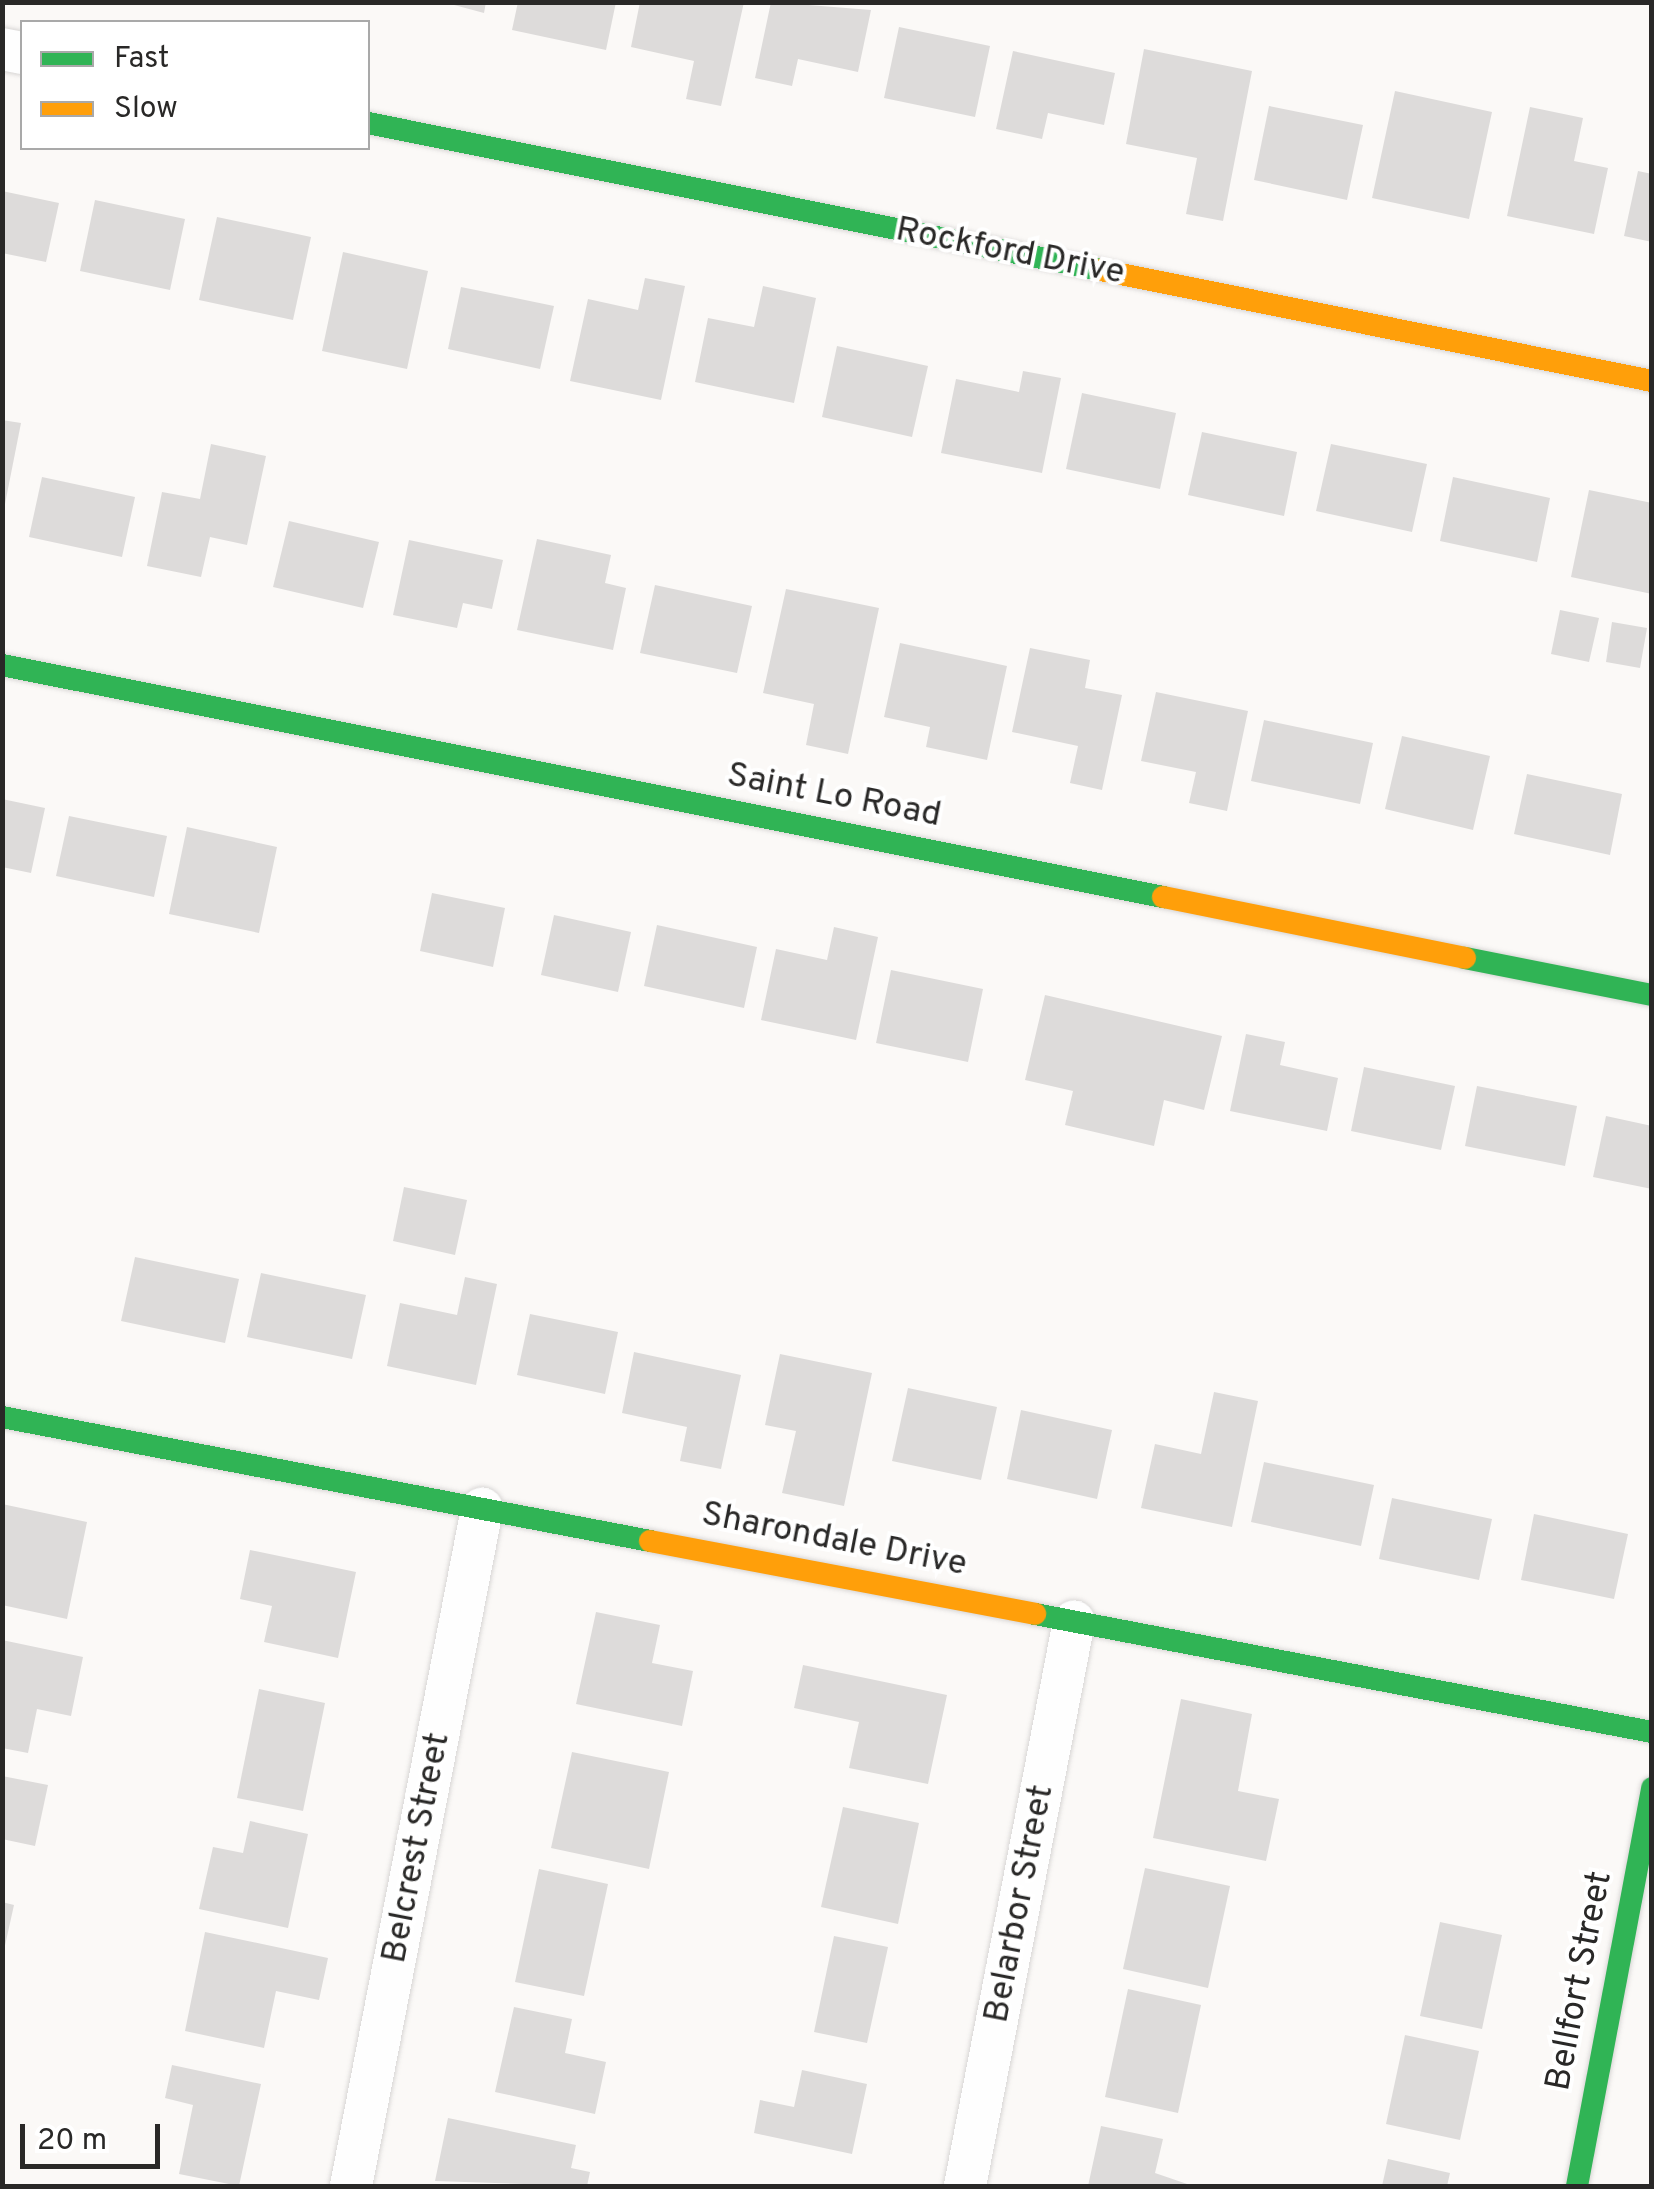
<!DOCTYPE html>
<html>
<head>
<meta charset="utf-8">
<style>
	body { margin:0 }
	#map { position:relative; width:1654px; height:2189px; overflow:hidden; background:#fbf9f7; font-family:Overpass,sans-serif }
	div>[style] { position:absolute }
	.building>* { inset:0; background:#dddbda }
	.roads { filter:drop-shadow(0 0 2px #d8d6d5) drop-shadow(0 0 2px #d8d6d5) }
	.street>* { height:42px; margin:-21px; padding:0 21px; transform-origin:21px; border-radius:21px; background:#fefefe }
	.fast>* { height:22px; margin:-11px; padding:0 11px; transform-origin:11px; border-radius:11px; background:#30b455 }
	.slow>* { height:22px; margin:-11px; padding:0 11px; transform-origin:11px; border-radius:11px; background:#ff9f0a }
	span { translate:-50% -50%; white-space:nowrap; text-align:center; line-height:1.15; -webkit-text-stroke:8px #fff; paint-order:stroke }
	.street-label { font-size:35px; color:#292827 }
	.frame { position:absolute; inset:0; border:5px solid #292827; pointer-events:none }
	.legend { position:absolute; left:20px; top:20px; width:350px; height:130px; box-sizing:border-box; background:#fff; border:2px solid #a9a9a9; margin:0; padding:12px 18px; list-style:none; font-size:30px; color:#292827 }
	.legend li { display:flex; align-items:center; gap:20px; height:50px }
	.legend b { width:50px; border:2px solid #a9a9a9 }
	.scale { position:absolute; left:20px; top:2124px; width:140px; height:45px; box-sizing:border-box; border:5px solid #292827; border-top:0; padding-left:12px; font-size:30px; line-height:35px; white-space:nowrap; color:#292827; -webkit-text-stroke:8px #fff; paint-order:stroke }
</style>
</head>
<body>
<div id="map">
	<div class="building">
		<i style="clip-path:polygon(443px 2px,486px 2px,484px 13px)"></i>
		<i style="clip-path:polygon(518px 2px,616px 2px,606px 50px,512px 30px)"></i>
		<i style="clip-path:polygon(640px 2px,744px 2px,721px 106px,686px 99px,694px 61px,631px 47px)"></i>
		<i style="clip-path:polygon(771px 2px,871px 10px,858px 72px,798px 59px,792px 86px,755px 78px)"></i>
		<i style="clip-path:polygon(899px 27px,990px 46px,975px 117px,884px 98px)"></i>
		<i style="clip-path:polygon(1144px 49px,1252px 71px,1223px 221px,1186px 214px,1197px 158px,1126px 144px)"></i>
		<i style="clip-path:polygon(1013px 51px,1115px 73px,1104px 125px,1048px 113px,1042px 139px,996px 129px)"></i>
		<i style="clip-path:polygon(1395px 91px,1492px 112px,1469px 219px,1372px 198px)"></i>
		<i style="clip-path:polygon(1269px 106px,1363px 125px,1347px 200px,1254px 180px)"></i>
		<i style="clip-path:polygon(1530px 107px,1583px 118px,1574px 161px,1608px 168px,1594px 234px,1507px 216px)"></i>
		<i style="clip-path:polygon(1638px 171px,1652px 174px,1652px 242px,1624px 236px)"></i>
		<i style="clip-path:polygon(2px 191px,59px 203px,46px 262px,2px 253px)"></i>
		<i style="clip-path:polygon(95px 200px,185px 219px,170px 290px,80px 271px)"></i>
		<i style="clip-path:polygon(217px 217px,311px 237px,293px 320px,199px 300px)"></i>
		<i style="clip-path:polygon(343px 252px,428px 271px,407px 369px,322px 351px)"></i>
		<i style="clip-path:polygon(645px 278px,685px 286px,661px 400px,570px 381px,588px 299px,638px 310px)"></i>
		<i style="clip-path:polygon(763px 286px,816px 298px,794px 403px,695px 382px,708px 318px,754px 327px)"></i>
		<i style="clip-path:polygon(461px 287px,554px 306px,540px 369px,448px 349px)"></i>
		<i style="clip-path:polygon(837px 346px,928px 366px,912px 437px,822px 417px)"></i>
		<i style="clip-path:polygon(1023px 371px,1061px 378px,1042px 473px,941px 453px,956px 379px,1019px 392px)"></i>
		<i style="clip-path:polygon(1082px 393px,1176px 413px,1160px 489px,1066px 469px)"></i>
		<i style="clip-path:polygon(2px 420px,21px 423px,4px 509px,2px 509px)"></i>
		<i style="clip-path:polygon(1202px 432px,1297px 452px,1284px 516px,1188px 495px)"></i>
		<i style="clip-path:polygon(211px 444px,266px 456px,247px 545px,210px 537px,201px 577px,147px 566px,162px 492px,200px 499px)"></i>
		<i style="clip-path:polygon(1331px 444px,1427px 464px,1412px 532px,1316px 511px)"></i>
		<i style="clip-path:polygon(42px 477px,135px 497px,122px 557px,29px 537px)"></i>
		<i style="clip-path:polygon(1453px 477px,1550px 498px,1537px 562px,1440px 541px)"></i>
		<i style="clip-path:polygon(1589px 490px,1652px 503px,1652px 594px,1571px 577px)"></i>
		<i style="clip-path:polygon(289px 521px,379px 542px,363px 608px,273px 587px)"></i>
		<i style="clip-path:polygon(537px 539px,611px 555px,605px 583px,626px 588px,613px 650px,517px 630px)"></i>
		<i style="clip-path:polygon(409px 540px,503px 560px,492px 609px,463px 603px,457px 628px,393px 615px)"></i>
		<i style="clip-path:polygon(655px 585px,752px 606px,737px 673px,640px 653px)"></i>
		<i style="clip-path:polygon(786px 589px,879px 608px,848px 754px,806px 745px,814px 704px,763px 693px)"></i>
		<i style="clip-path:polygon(1560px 610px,1599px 618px,1589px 662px,1551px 654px)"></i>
		<i style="clip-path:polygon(1612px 622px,1647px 628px,1640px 668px,1606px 662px)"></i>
		<i style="clip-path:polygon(900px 643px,1007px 666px,987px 760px,926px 747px,930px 727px,884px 717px)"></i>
		<i style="clip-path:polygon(1030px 648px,1090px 660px,1085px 688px,1122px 695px,1102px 790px,1070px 783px,1078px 746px,1012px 732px)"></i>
		<i style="clip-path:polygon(1156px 692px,1248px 711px,1227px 811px,1189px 803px,1196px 772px,1141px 761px)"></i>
		<i style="clip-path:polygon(1264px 720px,1373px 743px,1360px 804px,1251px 781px)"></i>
		<i style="clip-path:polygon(1402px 736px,1490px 756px,1473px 830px,1385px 809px)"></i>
		<i style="clip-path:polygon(1527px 774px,1622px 794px,1610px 855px,1514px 834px)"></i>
		<i style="clip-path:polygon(2px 799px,45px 808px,31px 873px,2px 867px)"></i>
		<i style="clip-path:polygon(69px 816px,167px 836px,154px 897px,56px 876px)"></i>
		<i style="clip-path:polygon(187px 827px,277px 847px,259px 933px,169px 914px)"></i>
		<i style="clip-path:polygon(432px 893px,505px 908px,493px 967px,420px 951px)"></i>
		<i style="clip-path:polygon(554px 915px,631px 932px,618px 992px,541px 975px)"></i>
		<i style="clip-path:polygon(657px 925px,757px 947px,744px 1008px,644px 986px)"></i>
		<i style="clip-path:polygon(834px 927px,878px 937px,856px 1040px,761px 1020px,776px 949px,827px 960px)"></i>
		<i style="clip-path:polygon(891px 970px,983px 989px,968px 1062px,876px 1043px)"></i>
		<i style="clip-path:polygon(1045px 995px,1222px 1036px,1204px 1110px,1164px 1100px,1154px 1146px,1065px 1125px,1073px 1091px,1025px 1080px)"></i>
		<i style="clip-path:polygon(1246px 1034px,1285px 1042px,1280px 1065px,1338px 1078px,1327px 1131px,1230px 1111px)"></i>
		<i style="clip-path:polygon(1364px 1067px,1455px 1086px,1441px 1150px,1351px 1131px)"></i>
		<i style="clip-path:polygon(1477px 1086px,1577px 1106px,1565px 1166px,1465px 1146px)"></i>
		<i style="clip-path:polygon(1606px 1116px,1652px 1126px,1652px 1189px,1593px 1177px)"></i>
		<i style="clip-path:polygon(404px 1187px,467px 1200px,455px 1255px,393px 1241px)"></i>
		<i style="clip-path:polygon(135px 1257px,239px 1279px,225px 1343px,121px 1321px)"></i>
		<i style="clip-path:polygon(261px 1273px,366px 1295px,352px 1359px,247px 1337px)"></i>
		<i style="clip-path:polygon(465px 1277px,497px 1284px,476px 1385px,387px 1366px,400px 1303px,457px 1315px)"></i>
		<i style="clip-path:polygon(530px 1314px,618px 1332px,605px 1394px,517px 1375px)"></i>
		<i style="clip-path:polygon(634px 1352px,741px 1375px,721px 1469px,680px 1461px,687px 1427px,622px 1413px)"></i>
		<i style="clip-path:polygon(780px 1354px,872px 1373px,844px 1506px,782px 1493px,796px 1431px,765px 1425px)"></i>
		<i style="clip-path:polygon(908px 1388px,997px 1407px,981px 1480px,892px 1461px)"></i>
		<i style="clip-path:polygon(1214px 1392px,1258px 1401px,1232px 1527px,1141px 1508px,1155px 1444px,1201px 1454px)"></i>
		<i style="clip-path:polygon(1021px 1410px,1112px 1430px,1097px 1499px,1007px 1479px)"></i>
		<i style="clip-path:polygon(1264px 1462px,1374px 1485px,1361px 1546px,1251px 1522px)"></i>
		<i style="clip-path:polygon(1392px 1498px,1492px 1519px,1479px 1580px,1379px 1559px)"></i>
		<i style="clip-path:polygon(2px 1504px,87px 1522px,67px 1619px,2px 1605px)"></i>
		<i style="clip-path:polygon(1534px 1514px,1628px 1534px,1614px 1599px,1521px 1580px)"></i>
		<i style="clip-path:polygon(250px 1550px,356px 1572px,338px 1658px,264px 1642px,272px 1606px,240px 1599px)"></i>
		<i style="clip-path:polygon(596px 1612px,660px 1625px,652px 1663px,693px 1671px,682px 1726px,576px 1704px)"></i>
		<i style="clip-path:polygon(2px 1640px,83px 1657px,71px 1716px,37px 1709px,28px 1753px,2px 1748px)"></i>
		<i style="clip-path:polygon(803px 1665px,947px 1695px,928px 1784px,849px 1768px,859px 1722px,794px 1708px)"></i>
		<i style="clip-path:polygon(259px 1689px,325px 1703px,303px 1811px,237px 1798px)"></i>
		<i style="clip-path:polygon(1181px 1699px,1252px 1714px,1238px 1791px,1279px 1799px,1266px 1861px,1153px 1838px)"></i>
		<i style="clip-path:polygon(572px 1752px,669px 1772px,649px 1869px,551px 1848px)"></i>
		<i style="clip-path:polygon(2px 1776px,48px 1785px,35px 1846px,2px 1839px)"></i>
		<i style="clip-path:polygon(843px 1807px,919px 1823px,898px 1924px,821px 1907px)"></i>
		<i style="clip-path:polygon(250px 1821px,308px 1834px,288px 1928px,199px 1909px,213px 1847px,243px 1853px)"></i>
		<i style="clip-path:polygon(1145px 1868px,1230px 1886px,1208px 1988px,1123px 1969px)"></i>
		<i style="clip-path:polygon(539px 1869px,608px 1884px,584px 1996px,515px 1982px)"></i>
		<i style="clip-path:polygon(2px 1902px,14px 1905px,4px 1950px,2px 1949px)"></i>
		<i style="clip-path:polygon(1440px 1922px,1502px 1935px,1482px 2029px,1420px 2016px)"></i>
		<i style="clip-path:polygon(205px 1932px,328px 1958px,319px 2000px,276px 1991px,264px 2048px,185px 2031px)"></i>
		<i style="clip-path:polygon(834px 1936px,888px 1947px,867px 2043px,814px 2032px)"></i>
		<i style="clip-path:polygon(1128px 1989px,1201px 2005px,1178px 2113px,1105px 2097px)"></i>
		<i style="clip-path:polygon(514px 2007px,572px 2019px,565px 2053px,606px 2062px,595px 2114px,495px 2092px)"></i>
		<i style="clip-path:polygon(1405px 2035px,1479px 2051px,1460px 2140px,1386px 2124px)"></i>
		<i style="clip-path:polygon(172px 2065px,261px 2084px,239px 2186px,179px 2174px,193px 2105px,165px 2098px)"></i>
		<i style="clip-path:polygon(802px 2070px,867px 2084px,852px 2154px,754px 2133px,760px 2100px,794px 2107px)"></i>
		<i style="clip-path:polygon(448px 2118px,576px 2145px,571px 2168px,590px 2172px,587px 2186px,435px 2181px)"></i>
		<i style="clip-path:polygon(1101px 2126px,1163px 2139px,1155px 2173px,1193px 2186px,1088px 2186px)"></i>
		<i style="clip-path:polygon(1388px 2159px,1450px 2173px,1447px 2186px,1382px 2186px)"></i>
	</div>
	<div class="roads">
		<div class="street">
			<i style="left:2px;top:49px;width:20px;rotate:11deg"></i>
			<i style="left:351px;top:2186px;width:690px;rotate:-79.05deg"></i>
			<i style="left:965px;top:2186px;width:575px;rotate:-79.08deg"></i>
		</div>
		<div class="fast">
			<i style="left:368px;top:123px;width:748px;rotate:11.34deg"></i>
			<i style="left:2px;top:665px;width:1184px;rotate:11.3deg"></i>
			<i style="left:1465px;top:958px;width:191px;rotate:11.2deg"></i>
			<i style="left:2px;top:1417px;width:660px;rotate:10.83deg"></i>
			<i style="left:1035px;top:1614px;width:628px;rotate:10.83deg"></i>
			<i style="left:1577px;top:2186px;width:405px;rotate:-79.3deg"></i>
		</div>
		<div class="slow">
			<i style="left:1101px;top:270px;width:562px;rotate:11.39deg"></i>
			<i style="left:1163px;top:897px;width:308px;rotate:11.4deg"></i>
			<i style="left:650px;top:1541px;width:392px;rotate:10.7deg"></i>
		</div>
	</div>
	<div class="street-label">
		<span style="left:1010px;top:252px;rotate:11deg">Rockford Drive</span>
		<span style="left:834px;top:796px;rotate:11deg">Saint Lo Road</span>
		<span style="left:834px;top:1540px;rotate:11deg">Sharondale Drive</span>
		<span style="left:417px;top:1848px;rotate:-79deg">Belcrest Street</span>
		<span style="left:1020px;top:1904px;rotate:-79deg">Belarbor Street</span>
		<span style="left:1580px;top:1981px;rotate:-79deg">Bellfort Street</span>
	</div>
	<div class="frame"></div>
	<ul class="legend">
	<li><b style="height:12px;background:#30b455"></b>Fast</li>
	<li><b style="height:12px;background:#ff9f0a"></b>Slow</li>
	</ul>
	<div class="scale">20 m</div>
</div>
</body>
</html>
